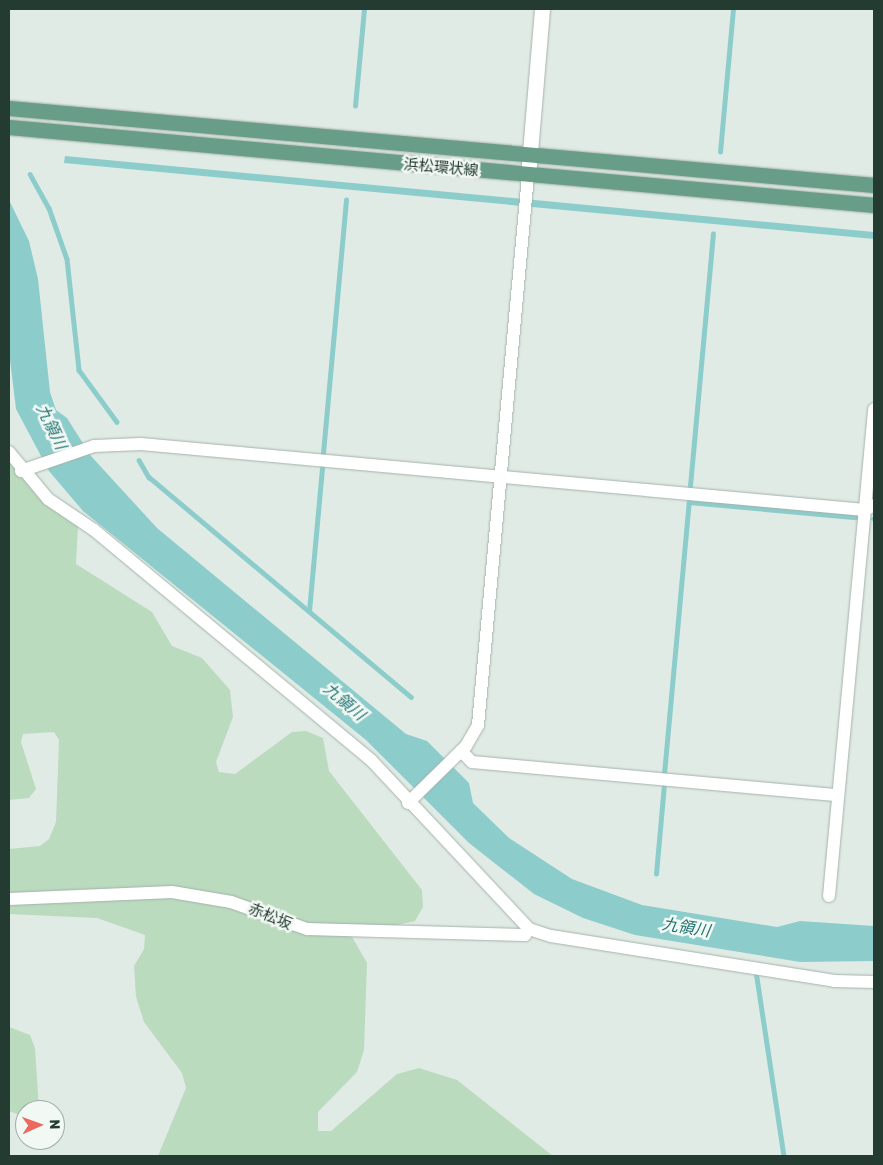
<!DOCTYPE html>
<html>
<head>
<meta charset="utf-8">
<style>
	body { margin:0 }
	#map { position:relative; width:883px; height:1165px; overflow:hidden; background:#e1ebe5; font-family:Rubik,"Noto Sans JP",sans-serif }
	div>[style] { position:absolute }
	.green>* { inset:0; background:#bbdbbe }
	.water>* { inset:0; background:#8ccdcc }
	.stream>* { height:4.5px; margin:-2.25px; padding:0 2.25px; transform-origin:2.25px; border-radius:2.25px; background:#8ccdcc }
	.roads { filter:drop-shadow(0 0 1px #a4b3ab) drop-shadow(0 0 1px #a4b3ab) }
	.minor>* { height:12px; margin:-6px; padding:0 6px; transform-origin:6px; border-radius:6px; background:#fff }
	.tertiary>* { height:15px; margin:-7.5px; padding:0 7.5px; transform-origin:7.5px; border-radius:7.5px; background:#fff }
	.primary>* { height:15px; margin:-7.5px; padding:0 7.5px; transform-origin:7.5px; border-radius:7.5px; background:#689e87 }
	span { translate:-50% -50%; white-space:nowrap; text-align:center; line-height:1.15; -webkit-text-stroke:5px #f2f8f4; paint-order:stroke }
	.street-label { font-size:15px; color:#233b30 }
	.water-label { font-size:16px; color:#207373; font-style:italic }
	.frame { position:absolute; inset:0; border:10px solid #233b30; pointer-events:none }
	.north { position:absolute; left:15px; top:1100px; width:50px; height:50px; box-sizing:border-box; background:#f2f8f4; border:1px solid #9faca6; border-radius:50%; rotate:88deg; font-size:14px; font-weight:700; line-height:20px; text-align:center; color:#233b30 }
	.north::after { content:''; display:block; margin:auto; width:18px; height:22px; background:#ea6a60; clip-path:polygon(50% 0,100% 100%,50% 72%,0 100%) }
</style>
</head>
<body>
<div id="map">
	<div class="green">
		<i style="clip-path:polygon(9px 461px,34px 491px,78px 526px,76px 564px,152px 612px,172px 646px,202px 658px,230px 690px,233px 717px,216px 762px,219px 772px,235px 774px,292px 732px,306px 731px,323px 738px,329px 771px,422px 890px,423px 907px,415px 921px,351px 935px,367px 963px,364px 1050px,357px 1072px,318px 1112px,318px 1131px,331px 1131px,397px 1074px,419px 1068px,457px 1080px,553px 1156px,158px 1156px,186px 1088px,182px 1073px,144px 1022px,136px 997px,134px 966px,144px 949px,145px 935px,97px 918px,9px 914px,9px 849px,40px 846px,49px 839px,56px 822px,59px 740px,54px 732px,23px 734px,21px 742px,36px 789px,29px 798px,9px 800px)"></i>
		<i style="clip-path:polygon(9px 1027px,30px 1035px,35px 1048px,39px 1110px,25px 1110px,25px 1117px,9px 1111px)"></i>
	</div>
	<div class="water">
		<i style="clip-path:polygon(65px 156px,874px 232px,874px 239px,64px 163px)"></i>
		<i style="clip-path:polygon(9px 200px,29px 241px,38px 279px,50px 392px,56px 410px,67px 418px,91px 456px,157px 528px,406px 734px,427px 741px,469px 783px,473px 803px,509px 838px,572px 879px,642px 905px,777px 927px,800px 921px,874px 926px,874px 961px,800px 962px,635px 935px,583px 918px,534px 894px,469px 843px,366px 740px,83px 511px,49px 471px,16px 409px,9px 352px)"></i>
	</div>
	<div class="stream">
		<i style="left:355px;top:106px;width:97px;rotate:-84.7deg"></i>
		<i style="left:720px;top:152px;width:144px;rotate:-84.8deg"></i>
		<i style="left:30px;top:174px;width:39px;rotate:61deg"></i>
		<i style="left:49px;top:208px;width:54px;rotate:70.6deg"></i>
		<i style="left:67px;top:259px;width:112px;rotate:83.8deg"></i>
		<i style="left:79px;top:370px;width:64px;rotate:53.8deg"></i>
		<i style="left:323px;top:453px;width:254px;rotate:-84.8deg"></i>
		<i style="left:139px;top:460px;width:20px;rotate:60deg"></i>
		<i style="left:149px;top:477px;width:342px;rotate:40deg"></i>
		<i style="left:690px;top:486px;width:253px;rotate:-84.8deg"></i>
		<i style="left:689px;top:502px;width:167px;rotate:5.2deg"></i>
		<i style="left:873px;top:519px;width:1px"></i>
		<i style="left:309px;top:611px;width:144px;rotate:-84.8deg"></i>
		<i style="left:664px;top:774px;width:274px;rotate:-84.8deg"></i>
		<i style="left:656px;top:874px;width:89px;rotate:-84.9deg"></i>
		<i style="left:756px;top:971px;width:187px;rotate:81.4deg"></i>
	</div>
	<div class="roads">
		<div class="minor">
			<i style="left:9px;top:452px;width:61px;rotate:50.3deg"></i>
			<i style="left:48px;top:499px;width:55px;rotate:34deg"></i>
			<i style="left:94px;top:530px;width:360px;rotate:39.7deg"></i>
			<i style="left:371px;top:760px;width:231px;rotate:46.9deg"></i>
			<i style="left:529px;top:929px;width:23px;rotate:18deg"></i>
			<i style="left:551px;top:936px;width:287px;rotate:9deg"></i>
			<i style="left:834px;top:981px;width:40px;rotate:1.4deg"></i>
			<i style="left:21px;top:471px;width:77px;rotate:-18.9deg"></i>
			<i style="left:94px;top:446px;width:47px;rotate:-2.4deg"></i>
			<i style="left:141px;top:444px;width:727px;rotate:5.21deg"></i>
			<i style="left:865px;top:510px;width:10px;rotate:-29deg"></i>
			<i style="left:461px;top:751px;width:16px;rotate:45deg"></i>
			<i style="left:472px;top:762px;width:367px;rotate:5.2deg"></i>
			<i style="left:408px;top:803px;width:81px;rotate:-44.5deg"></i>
			<i style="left:466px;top:746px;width:24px;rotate:-60deg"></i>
			<i style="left:478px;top:725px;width:551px;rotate:-84.8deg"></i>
			<i style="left:829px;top:896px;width:489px;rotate:-84.7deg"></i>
			<i style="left:9px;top:899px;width:163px;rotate:-2.5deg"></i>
			<i style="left:172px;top:892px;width:60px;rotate:9.6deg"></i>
			<i style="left:231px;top:902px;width:81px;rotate:19.6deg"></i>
			<i style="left:307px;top:929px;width:218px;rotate:1.6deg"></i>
			<i style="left:525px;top:935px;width:7px;rotate:-56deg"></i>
		</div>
		<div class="tertiary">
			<i style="left:528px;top:176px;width:168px;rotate:-85.2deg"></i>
		</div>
		<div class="primary">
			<i style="left:9px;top:108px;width:868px;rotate:5.09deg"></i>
			<i style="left:9px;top:127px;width:869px;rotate:5.15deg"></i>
		</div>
	</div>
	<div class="street-label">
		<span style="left:441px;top:168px;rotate:5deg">浜松環状線</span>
		<span style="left:270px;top:917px;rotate:22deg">赤松坂</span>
	</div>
	<div class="water-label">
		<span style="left:51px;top:427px;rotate:64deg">九領川</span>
		<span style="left:344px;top:702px;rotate:40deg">九領川</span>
		<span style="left:686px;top:928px;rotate:9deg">九領川</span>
	</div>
	<div class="frame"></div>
	<div class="north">N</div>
</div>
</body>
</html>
